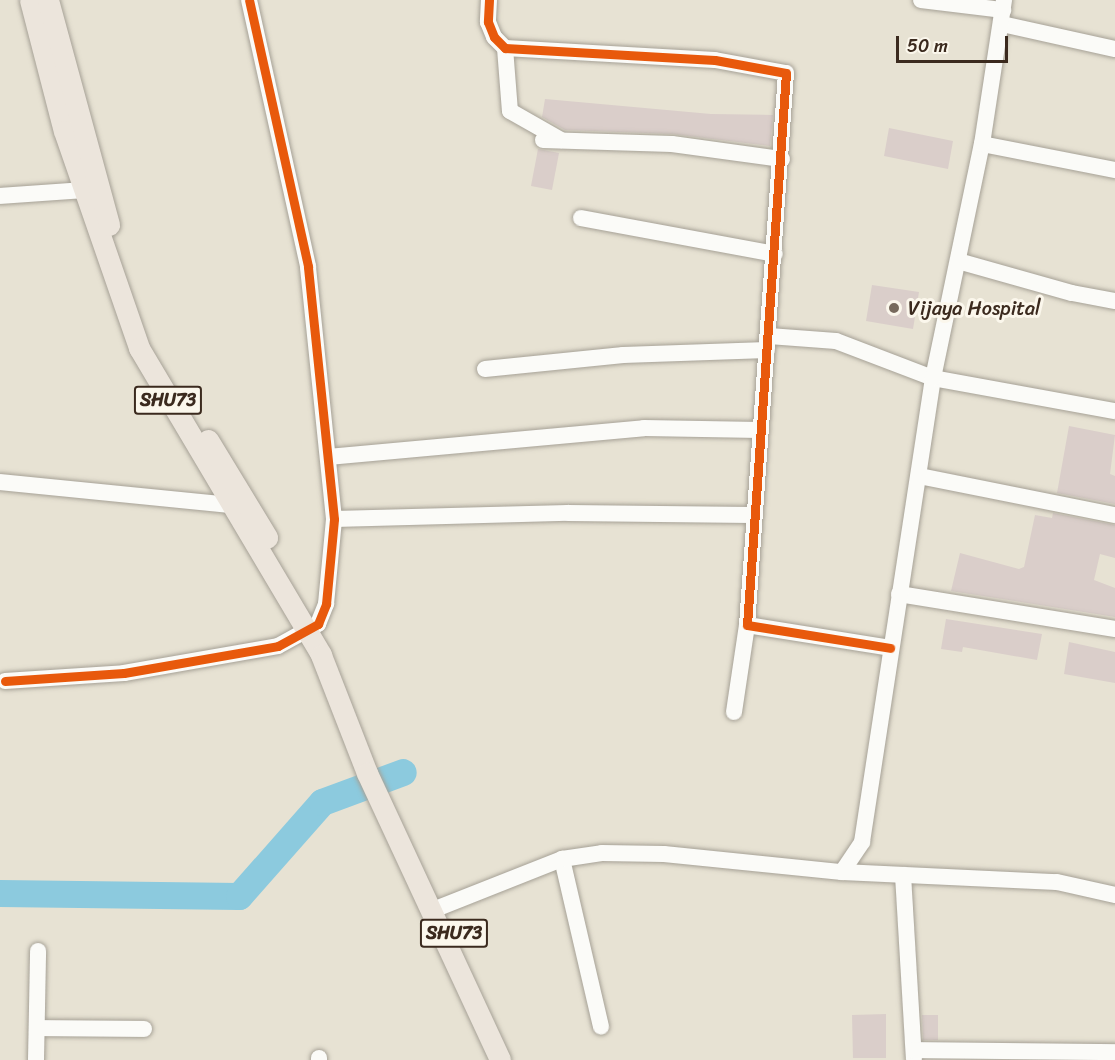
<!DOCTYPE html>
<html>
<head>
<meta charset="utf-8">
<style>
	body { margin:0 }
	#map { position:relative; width:1115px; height:1060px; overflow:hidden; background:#e7e2d3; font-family:Sriracha,sans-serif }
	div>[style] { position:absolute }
	.river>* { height:27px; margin:-13.5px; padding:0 13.5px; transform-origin:13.5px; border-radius:13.5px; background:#8ccade }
	.building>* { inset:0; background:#daceca }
	.roads { filter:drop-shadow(0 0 2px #a6a196) drop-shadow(0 0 2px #a6a196) }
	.minor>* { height:16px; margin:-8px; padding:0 8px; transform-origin:8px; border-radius:8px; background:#fbfbf8 }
	.major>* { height:21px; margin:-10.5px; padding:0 10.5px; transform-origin:10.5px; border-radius:10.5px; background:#ece5dc }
	.cycleway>* { height:9px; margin:-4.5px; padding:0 4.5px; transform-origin:4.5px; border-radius:4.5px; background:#e8590c }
	.dots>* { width:16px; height:16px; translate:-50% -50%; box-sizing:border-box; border:3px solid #fbf7ec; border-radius:50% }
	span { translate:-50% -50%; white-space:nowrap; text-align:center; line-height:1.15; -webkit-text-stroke:6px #fbf7ec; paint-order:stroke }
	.shield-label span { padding:2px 4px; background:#fbf7ec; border:2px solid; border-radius:4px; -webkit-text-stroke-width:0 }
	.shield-label { font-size:18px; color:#3b2a1e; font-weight:700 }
	.poi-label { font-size:20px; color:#3b2a1e }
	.left { translate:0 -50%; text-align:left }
	.scale { position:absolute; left:896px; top:36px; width:112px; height:27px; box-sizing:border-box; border:3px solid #3b2a1e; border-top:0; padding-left:8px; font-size:18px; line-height:21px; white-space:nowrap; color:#3b2a1e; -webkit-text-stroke:4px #fbf7ec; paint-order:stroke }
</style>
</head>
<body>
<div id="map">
	<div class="river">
		<i style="left:0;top:893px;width:239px;rotate:0.7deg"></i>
		<i style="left:239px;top:896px;width:125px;rotate:-48.6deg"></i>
		<i style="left:322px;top:802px;width:86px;rotate:-20.3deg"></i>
	</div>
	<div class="building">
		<i style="clip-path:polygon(545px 99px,711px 114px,773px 115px,770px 146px,672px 134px,565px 130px,542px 117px)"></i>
		<i style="clip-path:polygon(889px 128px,953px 141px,948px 169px,884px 156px)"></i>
		<i style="clip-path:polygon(538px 149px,559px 153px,552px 190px,531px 186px)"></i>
		<i style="clip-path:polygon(872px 285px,919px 292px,913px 329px,866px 321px)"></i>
		<i style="clip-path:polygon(1069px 426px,1115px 435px,1110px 474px,1115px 476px,1115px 504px,1057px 493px)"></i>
		<i style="clip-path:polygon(1053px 513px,1115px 525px,1115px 558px,1100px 554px,1094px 580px,1115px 588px,1115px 617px,951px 591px,960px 553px,1019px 569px,1024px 567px,1035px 515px,1052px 518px)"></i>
		<i style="clip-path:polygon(946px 619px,1042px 634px,1037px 660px,963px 647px,962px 652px,941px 649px)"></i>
		<i style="clip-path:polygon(1069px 642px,1115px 652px,1115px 683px,1064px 674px)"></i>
		<i style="clip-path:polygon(886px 1014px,886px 1058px,853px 1058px,852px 1015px)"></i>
		<i style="clip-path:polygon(922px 1015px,938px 1015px,938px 1040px,923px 1040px)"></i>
	</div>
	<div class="roads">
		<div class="minor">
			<i style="left:489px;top:0;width:22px;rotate:93deg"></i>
			<i style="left:488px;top:22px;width:16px;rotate:68deg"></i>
			<i style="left:494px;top:37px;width:16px;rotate:45deg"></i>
			<i style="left:505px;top:48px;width:210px;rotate:3.3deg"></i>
			<i style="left:715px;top:60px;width:72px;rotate:10.4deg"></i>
			<i style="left:786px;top:73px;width:553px;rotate:94.04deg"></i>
			<i style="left:747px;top:625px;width:145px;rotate:9.1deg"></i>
			<i style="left:921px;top:0;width:83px;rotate:7deg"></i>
			<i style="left:1002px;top:24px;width:116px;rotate:12.5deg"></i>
			<i style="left:505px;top:48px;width:63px;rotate:85.5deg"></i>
			<i style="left:510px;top:111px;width:59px;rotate:29.6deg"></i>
			<i style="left:543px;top:140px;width:129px;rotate:1.8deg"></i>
			<i style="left:672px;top:144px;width:111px;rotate:7.8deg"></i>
			<i style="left:982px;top:144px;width:136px;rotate:11.1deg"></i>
			<i style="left:0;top:196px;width:84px;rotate:-4.1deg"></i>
			<i style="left:581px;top:218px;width:197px;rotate:10.5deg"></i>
			<i style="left:958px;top:261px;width:118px;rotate:15.7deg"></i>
			<i style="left:1072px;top:293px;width:44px;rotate:10.5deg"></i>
			<i style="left:769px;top:336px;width:67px;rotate:4.3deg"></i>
			<i style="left:836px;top:341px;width:104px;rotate:20.9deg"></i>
			<i style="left:933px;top:378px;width:185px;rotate:10.3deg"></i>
			<i style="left:485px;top:369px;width:139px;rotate:-5.8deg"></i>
			<i style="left:623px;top:355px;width:144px;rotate:-2deg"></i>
			<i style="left:328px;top:457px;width:317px;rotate:-5.2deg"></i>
			<i style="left:644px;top:428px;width:116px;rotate:1deg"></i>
			<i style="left:919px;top:476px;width:200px;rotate:11.3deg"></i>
			<i style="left:0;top:482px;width:231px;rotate:5.7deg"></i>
			<i style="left:334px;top:519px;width:234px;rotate:-1.5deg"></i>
			<i style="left:568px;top:513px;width:184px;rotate:0.6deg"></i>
			<i style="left:899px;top:594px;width:219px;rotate:9.2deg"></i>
			<i style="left:5px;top:681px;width:119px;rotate:-3.8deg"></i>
			<i style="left:124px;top:673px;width:156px;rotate:-9.9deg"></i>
			<i style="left:278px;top:646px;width:46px;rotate:-28.8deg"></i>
			<i style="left:318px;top:624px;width:22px;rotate:-68deg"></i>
			<i style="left:326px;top:604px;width:85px;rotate:-84.6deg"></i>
			<i style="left:334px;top:519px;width:254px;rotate:-95.9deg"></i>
			<i style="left:308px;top:266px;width:272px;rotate:-102.5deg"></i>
			<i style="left:734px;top:712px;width:88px;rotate:-81.5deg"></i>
			<i style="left:562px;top:859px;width:172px;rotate:76.9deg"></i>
			<i style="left:842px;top:872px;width:36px;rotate:-56deg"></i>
			<i style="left:862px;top:842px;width:469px;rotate:-81.3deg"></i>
			<i style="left:933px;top:378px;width:239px;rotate:-78.2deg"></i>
			<i style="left:982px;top:144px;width:146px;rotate:-81.3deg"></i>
			<i style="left:903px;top:875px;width:184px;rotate:86.6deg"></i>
			<i style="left:433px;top:910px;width:139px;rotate:-21.6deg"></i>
			<i style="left:562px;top:859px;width:40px;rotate:-8.5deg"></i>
			<i style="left:602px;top:853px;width:62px;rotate:0.9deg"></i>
			<i style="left:664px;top:854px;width:179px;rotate:5.8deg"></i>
			<i style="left:842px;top:872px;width:215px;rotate:2.7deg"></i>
			<i style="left:1057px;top:882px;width:59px;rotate:12.6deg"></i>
			<i style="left:37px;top:1028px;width:107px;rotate:0.5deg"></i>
			<i style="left:914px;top:1050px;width:201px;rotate:0.6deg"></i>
			<i style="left:319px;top:1058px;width:2px;rotate:90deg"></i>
			<i style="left:36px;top:1060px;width:109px;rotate:-88.9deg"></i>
		</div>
		<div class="major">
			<i style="left:30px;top:0;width:135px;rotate:75.5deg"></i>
			<i style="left:64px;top:131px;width:230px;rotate:70.9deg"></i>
			<i style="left:139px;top:348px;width:357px;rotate:59.3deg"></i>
			<i style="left:321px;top:655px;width:127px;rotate:68.7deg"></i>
			<i style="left:367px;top:773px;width:316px;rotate:65.1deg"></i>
			<i style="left:48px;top:0;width:233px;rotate:74.8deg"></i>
			<i style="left:208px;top:440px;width:114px;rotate:58.7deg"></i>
		</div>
	</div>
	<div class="cycleway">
		<i style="left:489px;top:0;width:22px;rotate:93deg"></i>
		<i style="left:488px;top:22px;width:16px;rotate:68deg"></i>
		<i style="left:494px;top:37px;width:16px;rotate:45deg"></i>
		<i style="left:505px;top:48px;width:210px;rotate:3.3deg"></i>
		<i style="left:715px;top:60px;width:72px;rotate:10.4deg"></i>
		<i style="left:786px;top:73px;width:553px;rotate:94.04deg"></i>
		<i style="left:747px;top:625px;width:145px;rotate:9.1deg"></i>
		<i style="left:5px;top:681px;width:119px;rotate:-3.8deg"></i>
		<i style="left:124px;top:673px;width:156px;rotate:-9.9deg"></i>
		<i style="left:278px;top:646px;width:46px;rotate:-28.8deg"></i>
		<i style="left:318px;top:624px;width:22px;rotate:-68deg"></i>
		<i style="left:326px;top:604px;width:85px;rotate:-84.6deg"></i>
		<i style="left:334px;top:519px;width:254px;rotate:-95.9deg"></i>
		<i style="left:308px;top:266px;width:272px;rotate:-102.5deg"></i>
	</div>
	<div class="dots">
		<i style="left:894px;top:308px;background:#776a5d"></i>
	</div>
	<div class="shield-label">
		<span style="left:168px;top:400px">SHU73</span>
		<span style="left:454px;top:933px">SHU73</span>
	</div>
	<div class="poi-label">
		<span class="left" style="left:908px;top:308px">Vijaya Hospital</span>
	</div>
	<div class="scale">50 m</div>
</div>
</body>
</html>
